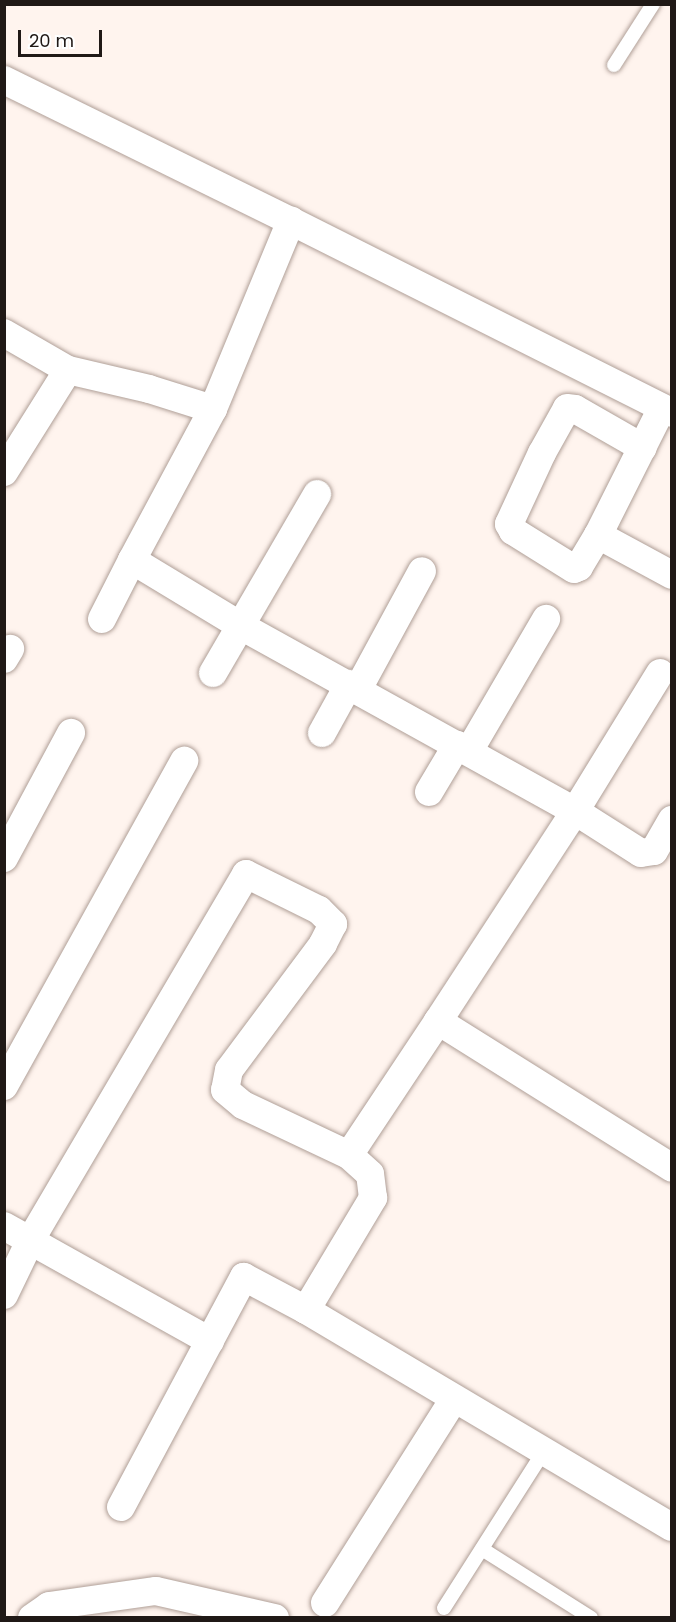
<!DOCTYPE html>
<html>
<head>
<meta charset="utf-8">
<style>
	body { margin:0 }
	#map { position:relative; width:676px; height:1622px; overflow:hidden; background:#fff4ee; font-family:Poppins,sans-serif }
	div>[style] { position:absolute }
	.roads { filter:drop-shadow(0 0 2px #b09f97) drop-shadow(0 0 2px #b09f97) }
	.service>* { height:14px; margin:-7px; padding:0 7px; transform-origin:7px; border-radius:7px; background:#fff }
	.minor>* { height:28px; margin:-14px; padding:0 14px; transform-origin:14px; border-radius:14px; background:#fff }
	span { translate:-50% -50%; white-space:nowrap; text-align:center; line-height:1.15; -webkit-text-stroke:5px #fff; paint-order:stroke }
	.frame { position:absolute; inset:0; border:6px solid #201916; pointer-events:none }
	.scale { position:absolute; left:18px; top:30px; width:84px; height:27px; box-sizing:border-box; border:3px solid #201916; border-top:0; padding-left:8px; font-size:18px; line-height:21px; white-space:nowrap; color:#201916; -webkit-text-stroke:4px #fff; paint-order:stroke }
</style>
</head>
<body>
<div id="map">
	<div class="roads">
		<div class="service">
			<i style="left:614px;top:65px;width:72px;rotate:-57.4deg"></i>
			<i style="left:482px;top:1549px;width:129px;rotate:32.3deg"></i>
			<i style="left:444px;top:1608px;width:186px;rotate:-57.5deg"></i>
		</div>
		<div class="minor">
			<i style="left:4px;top:80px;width:320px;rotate:26.2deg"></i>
			<i style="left:4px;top:333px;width:74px;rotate:30deg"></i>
			<i style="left:68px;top:370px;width:83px;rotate:13.2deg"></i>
			<i style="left:149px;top:389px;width:67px;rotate:17.4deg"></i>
			<i style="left:213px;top:409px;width:204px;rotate:-67.5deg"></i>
			<i style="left:291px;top:221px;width:427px;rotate:26.7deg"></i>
			<i style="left:662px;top:408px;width:142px;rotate:116.7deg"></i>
			<i style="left:598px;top:535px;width:84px;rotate:28.4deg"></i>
			<i style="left:213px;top:409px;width:171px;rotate:118.2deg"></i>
			<i style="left:132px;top:560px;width:127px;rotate:31.2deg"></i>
			<i style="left:241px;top:626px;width:382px;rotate:29deg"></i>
			<i style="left:575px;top:811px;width:251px;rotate:123.1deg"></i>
			<i style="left:4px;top:472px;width:120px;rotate:-57.9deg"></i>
			<i style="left:598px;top:535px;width:37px;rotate:121deg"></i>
			<i style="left:579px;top:567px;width:5px;rotate:158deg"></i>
			<i style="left:574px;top:569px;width:72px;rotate:-148.1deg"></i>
			<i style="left:513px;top:531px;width:8px;rotate:-120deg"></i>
			<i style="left:509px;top:524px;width:78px;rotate:-65.1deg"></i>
			<i style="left:542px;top:453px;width:51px;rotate:-60.9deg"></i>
			<i style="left:567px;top:408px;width:8px;rotate:7deg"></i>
			<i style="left:575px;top:409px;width:78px;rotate:29.8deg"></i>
			<i style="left:102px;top:619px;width:66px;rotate:-63deg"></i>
			<i style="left:4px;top:659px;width:12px;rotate:-59deg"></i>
			<i style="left:213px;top:673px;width:207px;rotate:-59.8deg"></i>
			<i style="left:660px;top:673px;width:162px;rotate:121.6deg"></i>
			<i style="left:575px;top:811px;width:78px;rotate:32.5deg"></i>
			<i style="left:641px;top:853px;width:13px;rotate:-9deg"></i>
			<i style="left:654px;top:851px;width:36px;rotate:-60deg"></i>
			<i style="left:358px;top:689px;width:134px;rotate:-61.5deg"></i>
			<i style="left:322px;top:733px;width:56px;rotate:-61.1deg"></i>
			<i style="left:469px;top:751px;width:153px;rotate:-59.7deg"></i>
			<i style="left:429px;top:792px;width:55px;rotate:-59.2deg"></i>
			<i style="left:4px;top:858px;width:142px;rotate:-61.8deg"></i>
			<i style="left:4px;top:1086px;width:372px;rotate:-61deg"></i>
			<i style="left:4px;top:1226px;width:236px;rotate:29.2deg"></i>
			<i style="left:4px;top:1295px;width:60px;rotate:-64.3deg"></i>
			<i style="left:30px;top:1241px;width:426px;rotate:-59.5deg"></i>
			<i style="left:246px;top:874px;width:81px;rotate:26.3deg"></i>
			<i style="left:319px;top:910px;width:20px;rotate:45deg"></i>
			<i style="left:333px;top:924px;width:22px;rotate:117deg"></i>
			<i style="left:323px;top:944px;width:157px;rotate:126.7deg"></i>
			<i style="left:229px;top:1070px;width:20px;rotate:101deg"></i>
			<i style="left:225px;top:1090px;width:23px;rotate:40deg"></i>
			<i style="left:243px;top:1105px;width:117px;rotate:25.3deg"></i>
			<i style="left:306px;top:1310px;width:131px;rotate:-59.1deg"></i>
			<i style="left:373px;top:1198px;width:24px;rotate:-97deg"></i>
			<i style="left:370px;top:1174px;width:28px;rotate:-138deg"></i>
			<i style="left:349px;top:1155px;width:161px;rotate:-56.4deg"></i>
			<i style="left:438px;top:1021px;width:276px;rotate:32.1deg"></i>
			<i style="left:121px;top:1507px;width:261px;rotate:-61.9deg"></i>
			<i style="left:244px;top:1277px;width:70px;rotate:28deg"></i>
			<i style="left:306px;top:1310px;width:425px;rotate:30.7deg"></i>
			<i style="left:325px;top:1603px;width:241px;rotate:-57.7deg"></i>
			<i style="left:32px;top:1618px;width:21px;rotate:-35deg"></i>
			<i style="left:49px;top:1606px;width:108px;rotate:-8deg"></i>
			<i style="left:156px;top:1591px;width:122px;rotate:12.8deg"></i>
		</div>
	</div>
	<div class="frame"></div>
	<div class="scale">20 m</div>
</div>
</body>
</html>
